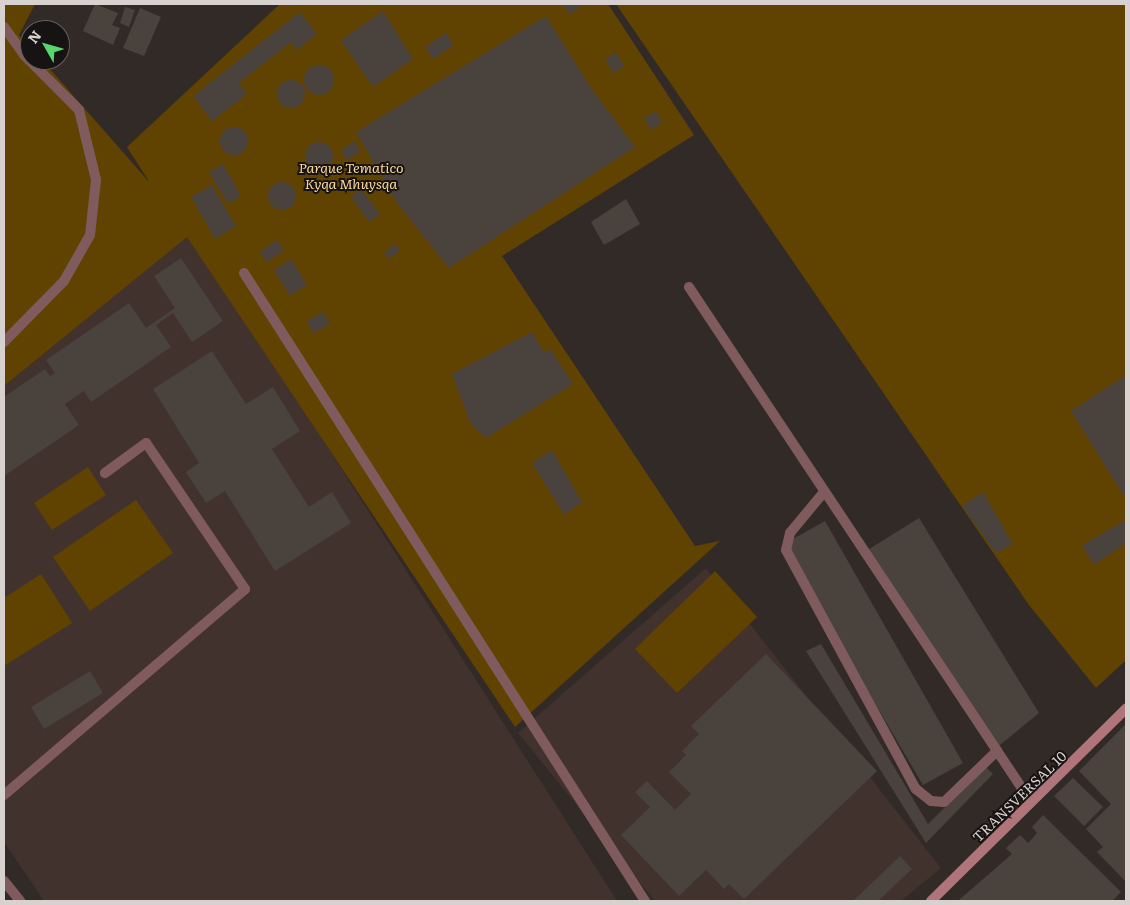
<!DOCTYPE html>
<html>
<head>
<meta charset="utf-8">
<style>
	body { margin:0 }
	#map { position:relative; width:1130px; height:905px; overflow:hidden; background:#322a27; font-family:Literata,serif }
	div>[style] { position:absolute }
	.built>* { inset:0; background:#41322e }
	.green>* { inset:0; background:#604300 }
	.building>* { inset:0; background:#4a423d }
	.round { border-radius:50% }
	.lane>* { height:10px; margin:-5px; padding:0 5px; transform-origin:5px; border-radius:5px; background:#805b5e }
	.street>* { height:10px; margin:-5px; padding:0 5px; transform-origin:5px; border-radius:5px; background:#805b5e }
	.secondary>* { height:10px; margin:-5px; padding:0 5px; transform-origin:5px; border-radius:5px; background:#af757a }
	span { translate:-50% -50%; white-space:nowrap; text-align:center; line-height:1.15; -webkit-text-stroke:4px #171312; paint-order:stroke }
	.park-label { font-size:14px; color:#f8d69c; font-style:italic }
	.street-label { font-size:14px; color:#d7d1d0 }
	.frame { position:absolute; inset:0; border:5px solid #d7d1d0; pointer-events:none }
	.north { position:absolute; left:20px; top:20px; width:50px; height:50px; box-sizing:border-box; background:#171312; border:1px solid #645f5e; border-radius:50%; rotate:308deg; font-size:14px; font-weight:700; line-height:20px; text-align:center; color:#d7d1d0 }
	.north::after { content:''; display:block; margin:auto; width:18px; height:22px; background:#59d56f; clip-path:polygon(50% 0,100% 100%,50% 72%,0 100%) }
</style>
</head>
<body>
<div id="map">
	<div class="built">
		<i style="clip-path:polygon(191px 233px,617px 901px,44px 901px,4px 842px,4px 386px)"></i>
		<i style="clip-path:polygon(706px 568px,941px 868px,901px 901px,655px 901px,518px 733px)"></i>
	</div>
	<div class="green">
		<i style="clip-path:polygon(4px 4px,35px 4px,19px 35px,30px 47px,30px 60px,42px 60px,150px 183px,127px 147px,280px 4px,608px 4px,694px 135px,502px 256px,695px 546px,720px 541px,515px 727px,187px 237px,4px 386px)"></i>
		<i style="clip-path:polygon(616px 4px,1126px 4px,1126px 660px,1096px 688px,1029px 605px)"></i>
		<i style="clip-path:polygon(88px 467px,106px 495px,52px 530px,34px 503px)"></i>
		<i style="clip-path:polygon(136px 500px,173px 553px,90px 611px,53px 557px)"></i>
		<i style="clip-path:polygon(715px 571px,757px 617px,677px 693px,635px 649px)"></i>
		<i style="clip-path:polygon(41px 574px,72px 623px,4px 666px,4px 598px)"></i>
	</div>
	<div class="building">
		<i style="clip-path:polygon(95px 4px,118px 13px,112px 25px,120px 28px,113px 45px,83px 31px)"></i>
		<i style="clip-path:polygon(563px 4px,578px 4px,580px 7px,569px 14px)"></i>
		<i style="clip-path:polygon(125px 7px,135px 10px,129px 27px,120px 23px)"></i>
		<i style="clip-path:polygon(140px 8px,161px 17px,144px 56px,123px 48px)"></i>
		<i style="clip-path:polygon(383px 11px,413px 59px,373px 87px,341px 40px)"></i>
		<i style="clip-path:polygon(300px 12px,317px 34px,297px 50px,291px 42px,239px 83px,247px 94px,212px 121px,193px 96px)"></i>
		<i style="clip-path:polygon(546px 16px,591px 88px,635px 147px,449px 268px,397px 203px,356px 132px)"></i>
		<i style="clip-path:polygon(446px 33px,454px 45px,433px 59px,425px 47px)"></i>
		<i style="clip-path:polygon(616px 52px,624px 66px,613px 73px,605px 59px)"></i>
		<i class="round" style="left:304px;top:65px;width:30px;height:30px"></i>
		<i class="round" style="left:277px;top:80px;width:28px;height:28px"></i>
		<i style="clip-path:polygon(656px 111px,662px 123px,651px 130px,644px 118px)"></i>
		<i class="round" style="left:220px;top:127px;width:28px;height:28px"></i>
		<i style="clip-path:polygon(354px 141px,361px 151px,347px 160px,341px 150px)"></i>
		<i class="round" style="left:305px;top:142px;width:28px;height:28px"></i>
		<i style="clip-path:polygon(223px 164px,241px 196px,228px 204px,209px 172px)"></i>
		<i class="round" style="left:268px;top:182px;width:28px;height:28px"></i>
		<i style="clip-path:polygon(212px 185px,236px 226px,215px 239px,191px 197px)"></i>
		<i style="clip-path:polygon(361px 189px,380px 214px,369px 222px,351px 197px)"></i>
		<i style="clip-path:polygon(626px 199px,640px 224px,604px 245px,591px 222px)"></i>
		<i style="clip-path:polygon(277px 240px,284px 250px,267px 262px,260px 252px)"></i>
		<i style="clip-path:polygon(395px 244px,400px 250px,389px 259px,384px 253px)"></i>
		<i style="clip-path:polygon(181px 258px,223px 321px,192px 342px,173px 313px,156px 325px,171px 347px,91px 402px,84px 391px,65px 404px,79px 425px,4px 476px,4px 397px,45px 369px,50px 376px,55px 373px,46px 360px,129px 303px,146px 328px,175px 308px,154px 276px)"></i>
		<i style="clip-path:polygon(291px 259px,307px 285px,290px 296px,274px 270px)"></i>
		<i style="clip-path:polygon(323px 312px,330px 324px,313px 333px,307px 321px)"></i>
		<i style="clip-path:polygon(532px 332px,543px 351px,551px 350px,573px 384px,486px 438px,471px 424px,452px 374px)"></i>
		<i style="clip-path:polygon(212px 351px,246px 404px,273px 387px,300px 431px,272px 449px,309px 507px,332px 492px,351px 523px,275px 571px,225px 491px,206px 503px,186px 472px,199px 463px,153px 389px)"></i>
		<i style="clip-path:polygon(1126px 375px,1126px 499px,1071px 411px)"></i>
		<i style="clip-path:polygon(552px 450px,582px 502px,564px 515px,532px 463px)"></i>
		<i style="clip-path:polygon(983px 492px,1013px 544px,996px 553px,962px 506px)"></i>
		<i style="clip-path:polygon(919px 518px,1039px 713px,995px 749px,866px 551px)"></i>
		<i style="clip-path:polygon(1126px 520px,1126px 543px,1094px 565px,1082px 545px)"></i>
		<i style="clip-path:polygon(825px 521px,963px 763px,923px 785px,782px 545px)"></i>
		<i style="clip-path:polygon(821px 644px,928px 824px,986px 767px,993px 774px,926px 843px,806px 651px)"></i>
		<i style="clip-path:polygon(766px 654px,877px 771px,744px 899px,729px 884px,724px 889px,706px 870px,679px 896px,621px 835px,650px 807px,635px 792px,647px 781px,675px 810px,691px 794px,669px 772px,686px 755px,682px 751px,699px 734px,691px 726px)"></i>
		<i style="clip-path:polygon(90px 671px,103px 693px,44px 729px,31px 707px)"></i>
		<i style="clip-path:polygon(1126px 724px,1126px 882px,1097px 852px,1103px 847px,1086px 829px,1111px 804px,1079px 771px)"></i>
		<i style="clip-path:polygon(1073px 778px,1103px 807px,1084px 826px,1054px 796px)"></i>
		<i style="clip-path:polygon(1043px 815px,1121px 892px,1112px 901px,959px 900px,1012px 854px,1006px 848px,1020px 835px,1028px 843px,1037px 833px,1032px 827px)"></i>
		<i style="clip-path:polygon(900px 856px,912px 869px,878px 901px,853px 901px)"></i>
	</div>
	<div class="lane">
		<i style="left:4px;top:27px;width:34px;rotate:54deg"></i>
		<i style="left:24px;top:55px;width:78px;rotate:45deg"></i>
		<i style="left:79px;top:110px;width:72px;rotate:76.3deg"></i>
		<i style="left:96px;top:180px;width:55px;rotate:96.2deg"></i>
		<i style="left:90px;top:235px;width:53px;rotate:119.5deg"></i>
		<i style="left:64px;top:281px;width:86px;rotate:134.5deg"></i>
		<i style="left:244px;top:273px;width:745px;rotate:57.44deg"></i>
		<i style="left:689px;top:287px;width:618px;rotate:56.41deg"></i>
		<i style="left:824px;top:492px;width:53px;rotate:129.7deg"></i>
		<i style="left:790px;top:533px;width:17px;rotate:103deg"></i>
		<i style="left:786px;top:550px;width:272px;rotate:61.5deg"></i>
		<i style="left:916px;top:789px;width:19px;rotate:39deg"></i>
		<i style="left:931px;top:801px;width:13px;rotate:4deg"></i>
		<i style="left:944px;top:802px;width:74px;rotate:-43.9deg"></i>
		<i style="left:4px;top:795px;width:317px;rotate:-40.5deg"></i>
		<i style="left:245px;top:589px;width:176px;rotate:-124.1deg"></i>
		<i style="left:146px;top:443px;width:51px;rotate:143.8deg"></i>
	</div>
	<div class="street">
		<i style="left:4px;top:881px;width:26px;rotate:51deg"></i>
	</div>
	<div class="secondary">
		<i style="left:931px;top:901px;width:274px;rotate:-44.6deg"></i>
	</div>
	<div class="park-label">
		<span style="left:351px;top:175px">Parque Tematico<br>Kyqa Mhuysqa</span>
	</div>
	<div class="street-label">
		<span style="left:1019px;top:796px;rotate:-44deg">TRANSVERSAL 10</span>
	</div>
	<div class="frame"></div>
	<div class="north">N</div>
</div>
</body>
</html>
